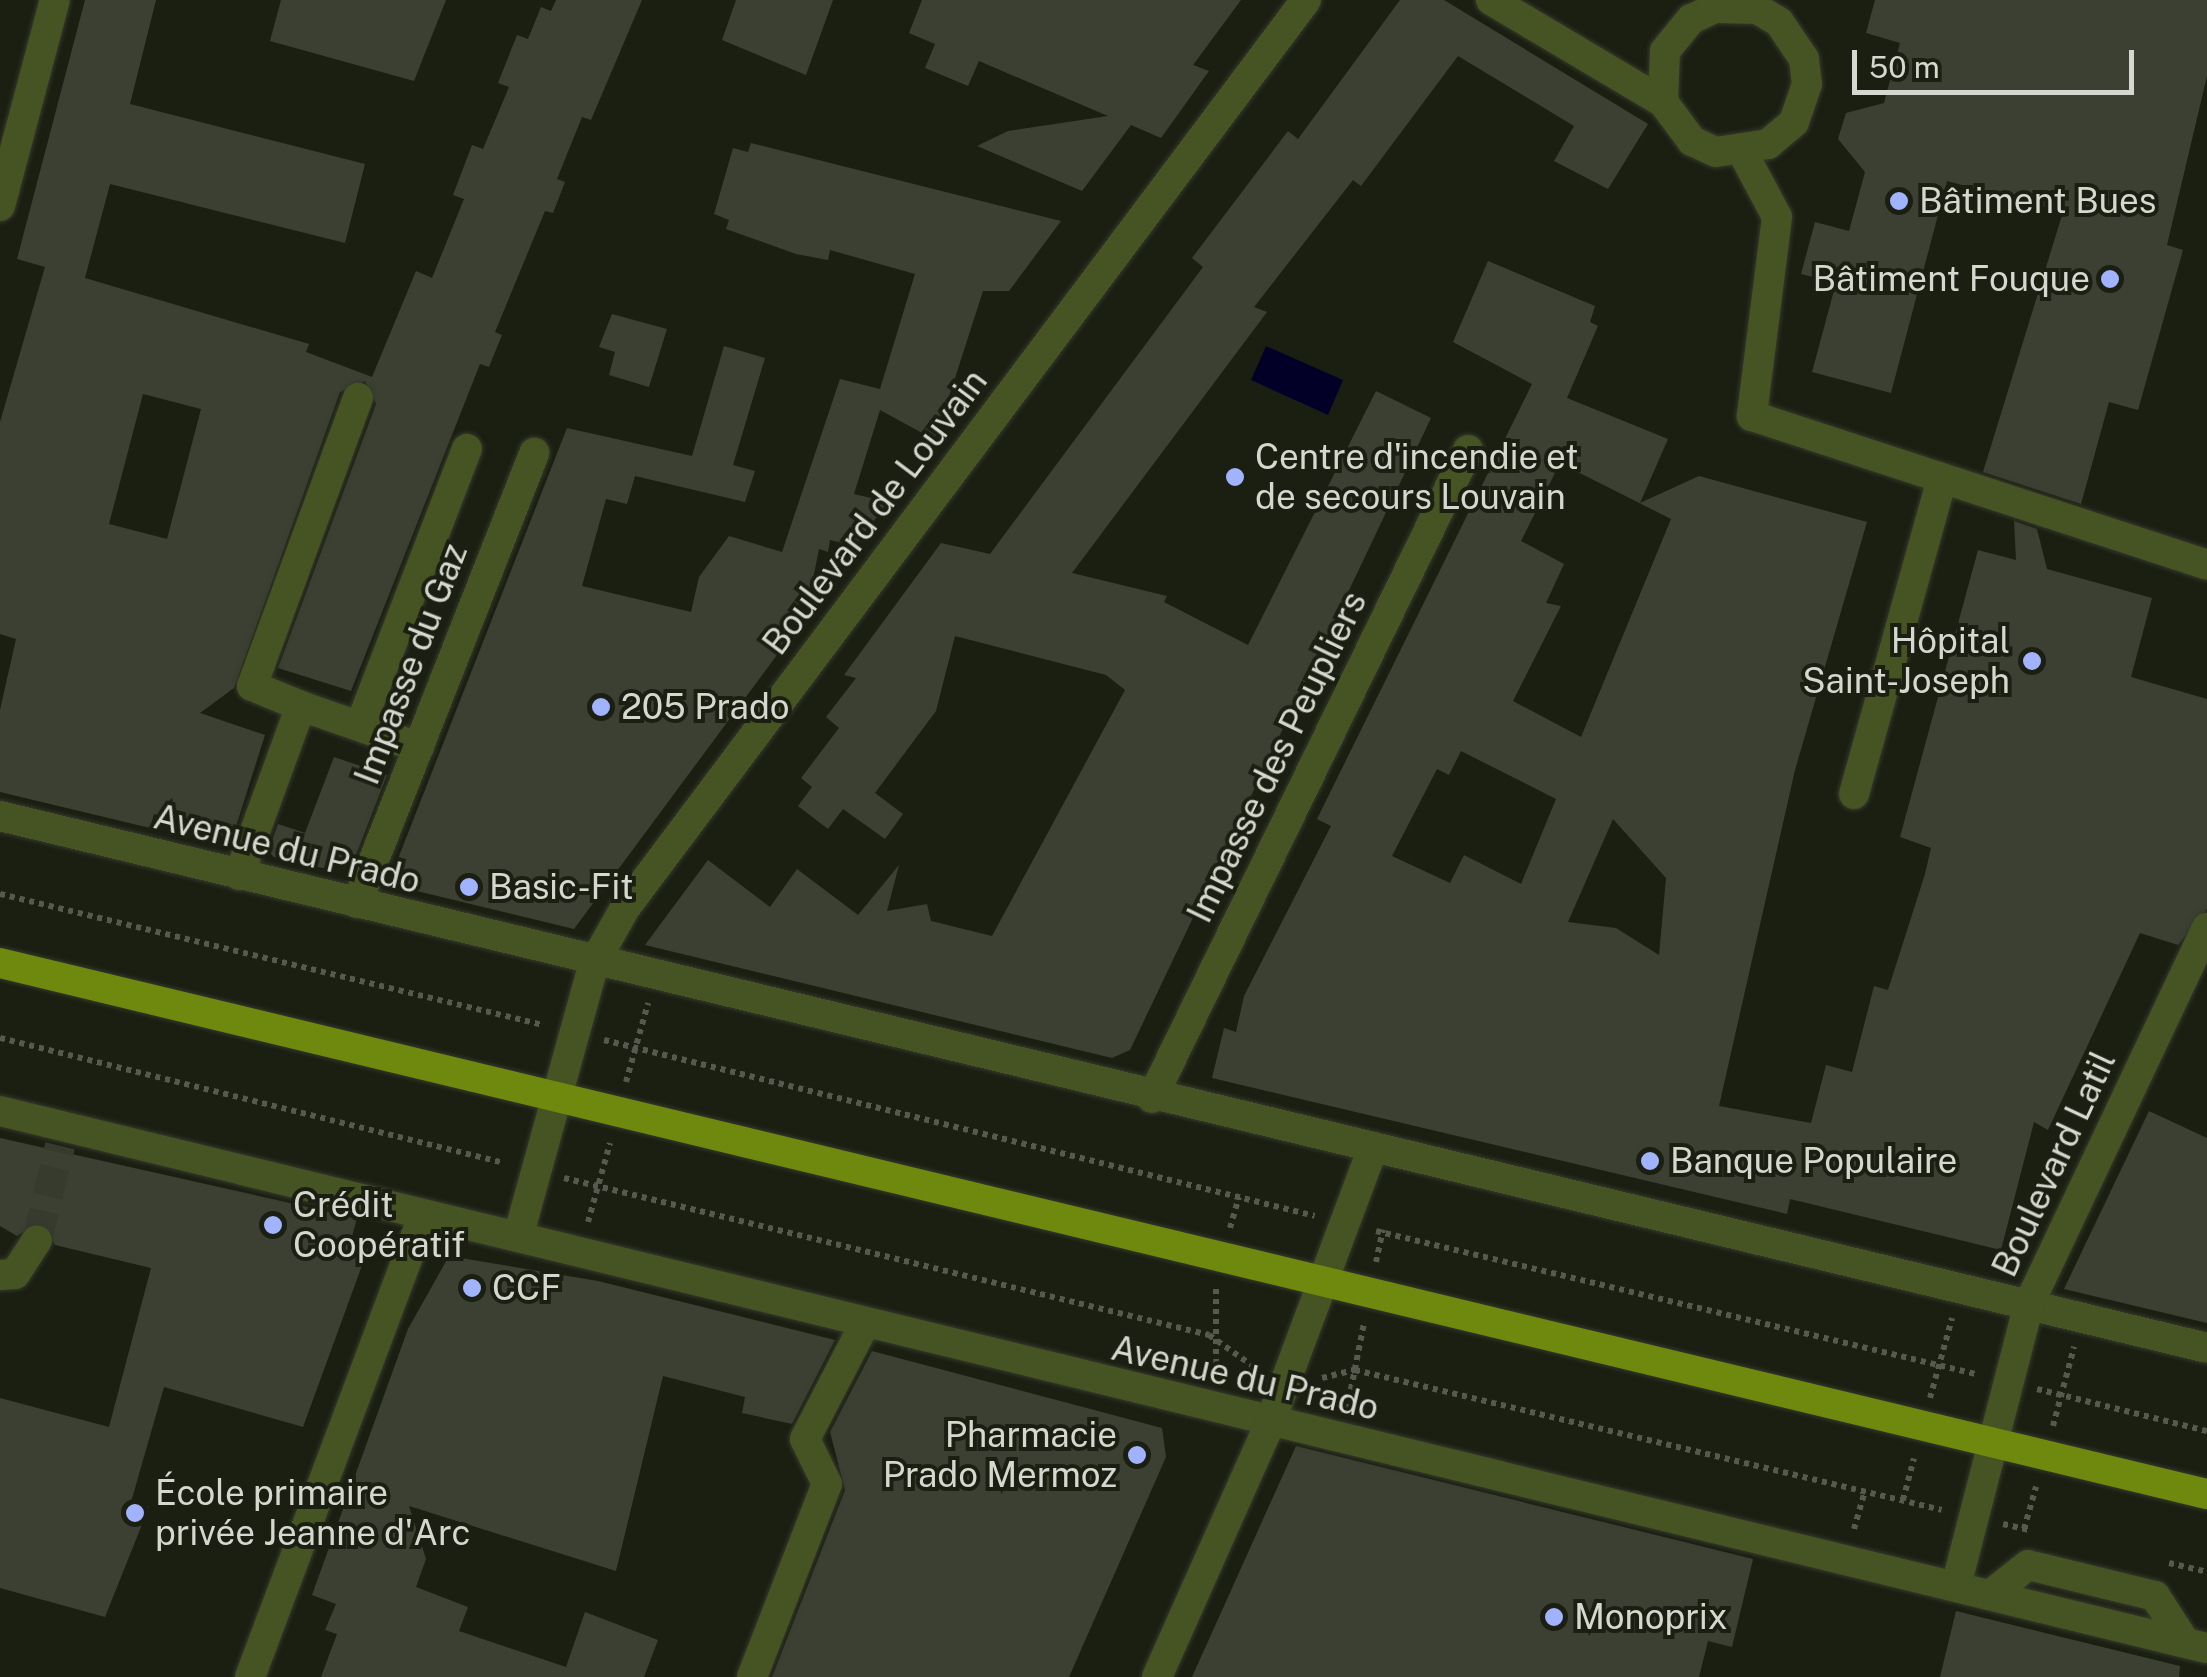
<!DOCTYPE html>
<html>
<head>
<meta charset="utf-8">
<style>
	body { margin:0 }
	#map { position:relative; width:2207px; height:1677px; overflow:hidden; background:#1b1f12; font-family:"Public Sans",sans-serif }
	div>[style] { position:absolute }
	.water>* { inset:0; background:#030028 }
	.building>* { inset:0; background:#3c4032 }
	.minor-tunnel>* { height:30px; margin-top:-15px; transform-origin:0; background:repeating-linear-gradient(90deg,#373b2e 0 30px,transparent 0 45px) }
	.path>* { height:6px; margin-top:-3px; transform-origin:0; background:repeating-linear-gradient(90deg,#56594d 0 5px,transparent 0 10px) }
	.roads { filter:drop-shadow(0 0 2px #35392c) drop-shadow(0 0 2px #35392c) }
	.minor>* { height:30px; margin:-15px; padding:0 15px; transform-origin:15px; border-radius:15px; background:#465323 }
	.major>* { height:30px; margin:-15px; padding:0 15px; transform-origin:15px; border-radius:15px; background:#6f890e }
	.dots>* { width:28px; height:28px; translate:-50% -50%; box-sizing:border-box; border:5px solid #1b1f12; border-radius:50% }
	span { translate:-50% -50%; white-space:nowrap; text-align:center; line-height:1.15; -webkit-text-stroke:8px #1b1f12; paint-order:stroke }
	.poi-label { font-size:35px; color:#d5d8cf }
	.left { translate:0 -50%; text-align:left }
	.right { translate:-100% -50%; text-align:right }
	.street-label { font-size:35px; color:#d5d8cf }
	.scale { position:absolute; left:1852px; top:50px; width:282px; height:45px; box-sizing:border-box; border:5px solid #d5d8cf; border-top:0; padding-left:12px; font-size:30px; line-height:35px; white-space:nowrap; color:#d5d8cf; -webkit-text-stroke:8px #1b1f12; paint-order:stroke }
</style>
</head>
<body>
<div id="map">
	<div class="water">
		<i style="clip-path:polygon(1266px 346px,1343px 380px,1328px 415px,1251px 380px)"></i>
	</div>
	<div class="building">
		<i style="clip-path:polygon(evenodd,85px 0,156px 0,130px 104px,365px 164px,345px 243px,110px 184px,85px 278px,309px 344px,306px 352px,372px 377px,416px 271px,432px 278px,464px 199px,453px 195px,472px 145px,483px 149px,509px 87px,498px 83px,517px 35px,528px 39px,541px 7px,551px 11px,556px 0,642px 0,591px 120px,582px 117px,557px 179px,565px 182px,553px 213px,545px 211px,495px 332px,502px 335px,489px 367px,480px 364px,351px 691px,278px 668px,376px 404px,365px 381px,340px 392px,234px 688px,200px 713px,265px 735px,232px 839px,154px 814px,150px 828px,0 792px,0 710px,16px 639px,0 634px,0 422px,45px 267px,17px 259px,85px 0,143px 394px,201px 409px,167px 539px,109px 524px,143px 394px)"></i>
		<i style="clip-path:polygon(281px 0,446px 0,414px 81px,270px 41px)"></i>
		<i style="clip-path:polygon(736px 0,833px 0,806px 75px,722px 40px)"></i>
		<i style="clip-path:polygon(922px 0,1241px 0,1193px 65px,1209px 71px,1161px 138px,1131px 125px,1082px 191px,977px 146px,1008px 131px,1108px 116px,979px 61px,968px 86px,925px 68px,935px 44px,909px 33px)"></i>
		<i style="clip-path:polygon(1400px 0,1444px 0,1648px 124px,1608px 189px,1554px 161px,1574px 126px,1458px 56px,1361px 186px,1353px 180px,1254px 307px,1267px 312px,1072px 573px,1167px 596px,1164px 602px,1248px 645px,1376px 391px,1431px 418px,1130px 1050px,1112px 1058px,645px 945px,708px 860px,770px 907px,797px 869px,858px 915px,899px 865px,887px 911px,927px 904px,931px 921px,992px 936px,1125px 690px,1106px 675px,955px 636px,936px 711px,875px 793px,903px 814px,885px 839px,843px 809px,828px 829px,798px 806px,812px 787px,801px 778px,839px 728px,826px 717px,856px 678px,844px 675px,941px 543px,990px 554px,1203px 267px,1192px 258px,1288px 131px,1298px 139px)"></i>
		<i style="clip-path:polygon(1875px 0,2207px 0,2207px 76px,2167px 245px,2183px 250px,2138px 410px,2109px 402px,2081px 504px,1983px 472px,2063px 212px,1947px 181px,1891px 393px,1812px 372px,1836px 283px,1801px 274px,1815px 222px,1849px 231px,1865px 172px,1838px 139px,1846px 113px,1884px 103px,1900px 43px,1866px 33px)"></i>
		<i style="clip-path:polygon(751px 143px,1061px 221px,1009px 291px,983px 291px,935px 440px,880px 410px,854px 494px,888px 502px,855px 546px,830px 540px,828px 552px,819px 549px,811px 589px,778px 633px,791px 636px,574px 929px,388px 884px,567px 428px,692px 456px,724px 346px,765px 358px,733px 465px,755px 471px,745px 502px,635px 476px,627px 504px,606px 499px,582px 586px,691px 612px,699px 577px,729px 536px,782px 552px,840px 379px,880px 389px,915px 274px,830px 250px,828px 260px,796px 254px,726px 229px,729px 220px,714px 214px,733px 148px,748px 152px)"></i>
		<i style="clip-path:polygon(evenodd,1488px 261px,1595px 306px,1590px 322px,1598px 326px,1567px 398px,1668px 439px,1640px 503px,1699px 476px,1867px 522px,1795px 770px,1719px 1106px,1811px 1123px,1826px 1065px,1852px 1072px,1874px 986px,1888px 990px,1925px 874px,1931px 848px,1900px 837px,1978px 550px,2016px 560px,2014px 521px,2037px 529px,2047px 569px,2152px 598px,2131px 677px,2207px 699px,2207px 909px,2178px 945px,2140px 933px,2048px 1130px,2034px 1122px,2001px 1250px,1790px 1199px,1787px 1214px,1212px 1078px,1224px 1028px,1236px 1032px,1244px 996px,1331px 826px,1317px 819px,1532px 384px,1453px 342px,1488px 261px,1560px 463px,1671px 519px,1581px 737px,1513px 701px,1561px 606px,1546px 603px,1564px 564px,1521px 541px,1560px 463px,1488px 261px,1461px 751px,1556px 799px,1521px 884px,1464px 855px,1450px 883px,1392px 856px,1437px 769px,1449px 775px,1461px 751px,1488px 261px,1613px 819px,1666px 878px,1659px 955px,1616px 928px,1568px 922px,1613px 819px)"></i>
		<i style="clip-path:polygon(612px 314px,667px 329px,649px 387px,609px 375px,615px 352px,599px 347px)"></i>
		<i style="clip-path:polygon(334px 757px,387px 775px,356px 855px,327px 869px,274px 857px,268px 851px,278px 824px,305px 833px)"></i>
		<i style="clip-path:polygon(2149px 1111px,2207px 1138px,2207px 1323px,2064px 1289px)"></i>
		<i style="clip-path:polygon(0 1138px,357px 1218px,350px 1244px,368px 1249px,303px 1427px,164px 1387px,131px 1502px,149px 1507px,105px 1617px,0 1588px,0 1398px,109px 1427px,151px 1268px,55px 1245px,39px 1221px,17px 1236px,0 1226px)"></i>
		<i style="clip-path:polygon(449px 1256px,598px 1281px,835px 1340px,792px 1424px,742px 1413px,745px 1397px,663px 1376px,616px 1571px,409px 1506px,426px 1559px,416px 1587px,468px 1607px,459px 1631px,566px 1667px,585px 1612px,658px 1640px,644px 1677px,321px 1677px,337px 1634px,325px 1630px,336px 1604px,312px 1595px,408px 1329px)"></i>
		<i style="clip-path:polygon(872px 1351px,1162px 1428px,1166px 1457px,1069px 1677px,772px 1677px,845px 1490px,830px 1432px)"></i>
		<i style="clip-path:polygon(1296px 1446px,1753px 1559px,1732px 1647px,1708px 1641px,1699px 1677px,1192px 1677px)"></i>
		<i style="clip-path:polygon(1956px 1611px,2180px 1666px,2179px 1677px,1940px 1677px)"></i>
	</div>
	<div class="minor-tunnel">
		<i style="left:37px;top:1240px;width:97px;rotate:-76.3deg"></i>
	</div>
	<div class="path">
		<i style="left:0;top:894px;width:559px;rotate:13.56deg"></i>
		<i style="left:0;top:1038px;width:519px;rotate:13.93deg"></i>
		<i style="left:604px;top:1040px;width:732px;rotate:13.9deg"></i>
		<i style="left:626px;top:1082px;width:82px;rotate:-74.4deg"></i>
		<i style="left:564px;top:1178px;width:664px;rotate:13.68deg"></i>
		<i style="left:1209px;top:1335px;width:59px;rotate:35.3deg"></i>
		<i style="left:588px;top:1222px;width:82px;rotate:-74.4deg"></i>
		<i style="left:1230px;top:1228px;width:32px;rotate:-74deg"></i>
		<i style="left:1376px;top:1231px;width:617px;rotate:13.41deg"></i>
		<i style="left:1376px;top:1262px;width:33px;rotate:-78deg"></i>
		<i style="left:1216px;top:1289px;width:87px;rotate:90deg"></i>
		<i style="left:1322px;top:1378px;width:34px;rotate:-14deg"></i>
		<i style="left:1355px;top:1370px;width:603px;rotate:13.41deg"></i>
		<i style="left:2037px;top:1389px;width:175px;rotate:13.9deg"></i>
		<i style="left:1930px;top:1398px;width:83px;rotate:-74.6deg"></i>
		<i style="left:1347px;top:1409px;width:88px;rotate:-78.8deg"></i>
		<i style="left:2053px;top:1426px;width:82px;rotate:-75.1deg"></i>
		<i style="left:1903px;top:1500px;width:43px;rotate:-75.3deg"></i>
		<i style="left:2003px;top:1524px;width:28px;rotate:13deg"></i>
		<i style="left:1854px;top:1529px;width:40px;rotate:-74deg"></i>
		<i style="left:2024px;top:1529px;width:44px;rotate:-74.1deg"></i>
		<i style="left:2169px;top:1563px;width:39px;rotate:13deg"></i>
	</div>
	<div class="roads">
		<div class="minor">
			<i style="left:1491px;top:0;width:200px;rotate:30.7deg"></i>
			<i style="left:1663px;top:102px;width:49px;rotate:53.4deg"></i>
			<i style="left:1692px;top:141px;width:26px;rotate:25deg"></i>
			<i style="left:1716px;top:152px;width:53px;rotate:-8.7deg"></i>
			<i style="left:1768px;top:144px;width:34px;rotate:-40deg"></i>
			<i style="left:1794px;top:122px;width:40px;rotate:-71.1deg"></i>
			<i style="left:1807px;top:84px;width:25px;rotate:-97deg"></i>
			<i style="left:1804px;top:59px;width:45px;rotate:-124deg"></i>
			<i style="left:1779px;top:22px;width:26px;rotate:-149deg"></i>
			<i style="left:1757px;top:9px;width:42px;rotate:-178.6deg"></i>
			<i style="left:1715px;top:8px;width:26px;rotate:155deg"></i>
			<i style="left:1691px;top:19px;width:41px;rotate:129.1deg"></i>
			<i style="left:1665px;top:51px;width:51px;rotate:92.2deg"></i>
			<i style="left:1743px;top:153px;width:72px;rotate:62deg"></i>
			<i style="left:1777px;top:217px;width:201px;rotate:97.2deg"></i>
			<i style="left:1752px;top:416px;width:479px;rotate:18.1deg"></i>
			<i style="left:0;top:206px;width:213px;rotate:-75.1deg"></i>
			<i style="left:301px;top:706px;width:53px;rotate:-157.8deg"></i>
			<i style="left:252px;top:686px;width:307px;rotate:-69.8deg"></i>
			<i style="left:360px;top:726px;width:297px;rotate:-68.9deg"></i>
			<i style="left:1854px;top:794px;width:324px;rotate:-74.4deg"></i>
			<i style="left:0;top:816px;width:2270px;rotate:13.55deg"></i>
			<i style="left:239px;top:875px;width:180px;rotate:-69.9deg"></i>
			<i style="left:301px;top:706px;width:125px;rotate:19.2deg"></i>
			<i style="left:357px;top:903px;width:484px;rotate:-68.5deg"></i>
			<i style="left:1152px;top:1098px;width:721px;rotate:-64deg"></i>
			<i style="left:0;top:1111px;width:2271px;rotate:13.68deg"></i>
			<i style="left:518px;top:1237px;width:284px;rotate:-74.5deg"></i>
			<i style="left:594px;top:963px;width:63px;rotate:-60.6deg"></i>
			<i style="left:625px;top:908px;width:1135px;rotate:-53.13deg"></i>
			<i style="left:0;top:1275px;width:15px;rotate:-4deg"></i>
			<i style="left:15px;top:1274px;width:40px;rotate:-57.1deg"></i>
			<i style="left:1956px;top:1586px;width:291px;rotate:-75.5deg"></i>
			<i style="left:2029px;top:1304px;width:416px;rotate:-64.7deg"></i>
			<i style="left:1990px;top:1595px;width:48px;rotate:-38.3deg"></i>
			<i style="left:2028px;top:1565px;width:131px;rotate:13.7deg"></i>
			<i style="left:2155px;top:1596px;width:55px;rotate:56.9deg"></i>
			<i style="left:250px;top:1677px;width:494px;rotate:-69.4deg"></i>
			<i style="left:752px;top:1677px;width:207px;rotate:-68.8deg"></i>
			<i style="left:827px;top:1484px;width:50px;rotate:-116.1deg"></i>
			<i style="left:805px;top:1439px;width:128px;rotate:-62.6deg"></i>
			<i style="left:1157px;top:1677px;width:278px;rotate:-66deg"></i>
			<i style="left:1270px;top:1423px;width:295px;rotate:-69.5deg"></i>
		</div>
		<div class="major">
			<i style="left:0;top:963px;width:2270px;rotate:13.53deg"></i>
		</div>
	</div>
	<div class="dots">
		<i style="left:1899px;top:201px;background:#a1b3fd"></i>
		<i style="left:2110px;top:279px;background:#a1b3fd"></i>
		<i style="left:1235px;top:477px;background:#a1b3fd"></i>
		<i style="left:2032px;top:661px;background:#a1b3fd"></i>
		<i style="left:601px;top:707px;background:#a1b3fd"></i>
		<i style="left:469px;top:887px;background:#a1b3fd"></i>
		<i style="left:1650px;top:1161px;background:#a1b3fd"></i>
		<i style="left:273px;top:1225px;background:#a1b3fd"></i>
		<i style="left:472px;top:1288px;background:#a1b3fd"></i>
		<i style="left:1137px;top:1455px;background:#a1b3fd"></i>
		<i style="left:135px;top:1513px;background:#a1b3fd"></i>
		<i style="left:1554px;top:1617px;background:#a1b3fd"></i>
	</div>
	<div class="poi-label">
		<span class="left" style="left:1919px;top:201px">Bâtiment Bues</span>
		<span class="right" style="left:2090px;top:279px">Bâtiment Fouque</span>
		<span class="left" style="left:1255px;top:477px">Centre d'incendie et<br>de secours Louvain</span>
		<span class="right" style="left:2010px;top:661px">Hôpital<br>Saint-Joseph</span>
		<span class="left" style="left:621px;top:707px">205 Prado</span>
		<span class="left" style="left:489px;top:887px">Basic-Fit</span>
		<span class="left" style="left:1670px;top:1161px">Banque Populaire</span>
		<span class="left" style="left:293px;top:1225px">Crédit<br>Coopératif</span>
		<span class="left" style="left:492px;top:1288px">CCF</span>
		<span class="right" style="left:1117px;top:1455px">Pharmacie<br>Prado Mermoz</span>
		<span class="left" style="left:155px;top:1513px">École primaire<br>privée Jeanne d'Arc</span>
		<span class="left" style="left:1574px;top:1617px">Monoprix</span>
	</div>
	<div class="street-label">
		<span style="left:875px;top:512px;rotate:-53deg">Boulevard de Louvain</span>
		<span style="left:411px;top:664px;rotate:-69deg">Impasse du Gaz</span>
		<span style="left:1277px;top:757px;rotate:-64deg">Impasse des Peupliers</span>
		<span style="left:287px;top:849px;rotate:14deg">Avenue du Prado</span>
		<span style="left:2054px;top:1164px;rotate:-65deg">Boulevard Latil</span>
		<span style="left:1245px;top:1378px;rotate:13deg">Avenue du Prado</span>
	</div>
	<div class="scale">50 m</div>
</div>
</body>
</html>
